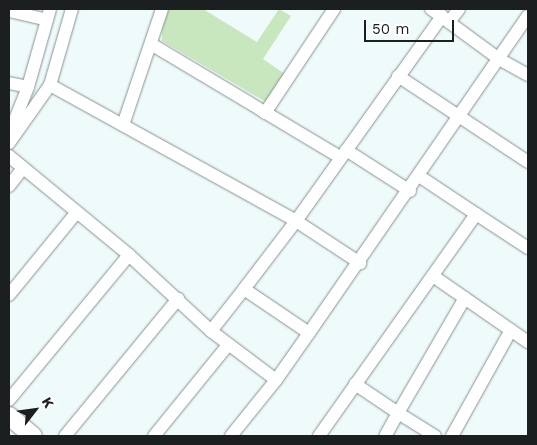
<!DOCTYPE html>
<html>
<head>
<meta charset="utf-8">
<style>
	body { margin:0 }
	#map { position:relative; width:537px; height:445px; overflow:hidden; background:#effafb; font-family:"Work Sans",sans-serif }
	div>[style] { position:absolute }
	.green>* { inset:0; background:#c8e7bf }
	.roads { filter:drop-shadow(0 0 1px #889293) drop-shadow(0 0 1px #889293) }
	.minor>* { height:12px; margin:-6px; padding:0 6px; transform-origin:6px; border-radius:6px; background:#fff }
	.secondary>* { height:18px; margin:-9px; padding:0 9px; transform-origin:9px; border-radius:9px; background:#fff }
	span { translate:-50% -50%; white-space:nowrap; text-align:center; line-height:1.15; -webkit-text-stroke:4px #fff; paint-order:stroke }
	.frame { position:absolute; inset:0; border:10px solid #1b1f1f; pointer-events:none }
	.north { position:absolute; left:10px; top:385px; width:50px; height:50px; -webkit-text-stroke:4px #fff; paint-order:stroke; rotate:60deg; font-size:14px; font-weight:700; line-height:20px; text-align:center; color:#1b1f1f }
	.north::after { content:''; display:block; margin:auto; width:18px; height:22px; background:#1b1f1f; clip-path:polygon(50% 0,100% 100%,50% 72%,0 100%) }
	.scale { position:absolute; left:364px; top:20px; width:90px; height:22px; box-sizing:border-box; border:2px solid #1b1f1f; border-top:0; padding-left:6px; font-size:15px; line-height:18px; white-space:nowrap; color:#1b1f1f; -webkit-text-stroke:4px #fff; paint-order:stroke }
</style>
</head>
<body>
<div id="map">
	<div class="green">
		<i style="clip-path:polygon(169px 9px,203px 9px,257px 42px,279px 9px,291px 16px,263px 59px,285px 74px,266px 102px,162px 41px,162px 26px)"></i>
	</div>
	<div class="roads">
		<div class="minor">
			<i style="left:431px;top:9px;width:84px;rotate:36.3deg"></i>
			<i style="left:499px;top:59px;width:33px;rotate:29deg"></i>
			<i style="left:9px;top:11px;width:39px;rotate:13deg"></i>
			<i style="left:449px;top:22px;width:16px;rotate:-52deg"></i>
			<i style="left:151px;top:44px;width:220px;rotate:30.9deg"></i>
			<i style="left:398px;top:76px;width:156px;rotate:33.5deg"></i>
			<i style="left:9px;top:83px;width:19px;rotate:12deg"></i>
			<i style="left:50px;top:85px;width:281px;rotate:28.9deg"></i>
			<i style="left:296px;top:221px;width:252px;rotate:-54.5deg"></i>
			<i style="left:265px;top:113px;width:125px;rotate:-56.4deg"></i>
			<i style="left:123px;top:125px;width:122px;rotate:-71.4deg"></i>
			<i style="left:10px;top:132px;width:48px;rotate:-68.2deg"></i>
			<i style="left:28px;top:87px;width:81px;rotate:-74.2deg"></i>
			<i style="left:9px;top:143px;width:71px;rotate:-54.7deg"></i>
			<i style="left:50px;top:85px;width:79px;rotate:-73.9deg"></i>
			<i style="left:346px;top:150px;width:76px;rotate:32.6deg"></i>
			<i style="left:9px;top:156px;width:156px;rotate:39.5deg"></i>
			<i style="left:129px;top:255px;width:112px;rotate:42.8deg"></i>
			<i style="left:211px;top:331px;width:81px;rotate:37deg"></i>
			<i style="left:276px;top:380px;width:72px;rotate:128.8deg"></i>
			<i style="left:9px;top:186px;width:23px;rotate:-52deg"></i>
			<i style="left:476px;top:214px;width:62px;rotate:33.2deg"></i>
			<i style="left:433px;top:276px;width:116px;rotate:34.8deg"></i>
			<i style="left:9px;top:295px;width:106px;rotate:-50.7deg"></i>
			<i style="left:211px;top:331px;width:53px;rotate:-51.8deg"></i>
			<i style="left:309px;top:333px;width:385px;rotate:-55.4deg"></i>
			<i style="left:276px;top:380px;width:57px;rotate:-54.9deg"></i>
			<i style="left:309px;top:333px;width:78px;rotate:-145.9deg"></i>
			<i style="left:244px;top:289px;width:86px;rotate:-52.6deg"></i>
			<i style="left:296px;top:221px;width:77px;rotate:33.3deg"></i>
			<i style="left:355px;top:384px;width:52px;rotate:34deg"></i>
			<i style="left:398px;top:413px;width:26px;rotate:119deg"></i>
			<i style="left:9px;top:400px;width:188px;rotate:-50.4deg"></i>
			<i style="left:65px;top:436px;width:178px;rotate:-50.5deg"></i>
			<i style="left:154px;top:436px;width:117px;rotate:-50.9deg"></i>
			<i style="left:319px;top:436px;width:272px;rotate:-54.7deg"></i>
			<i style="left:476px;top:214px;width:69px;rotate:-146.3deg"></i>
			<i style="left:435px;top:436px;width:44px;rotate:-148.1deg"></i>
			<i style="left:398px;top:413px;width:133px;rotate:-59.8deg"></i>
			<i style="left:452px;top:436px;width:121px;rotate:-60.9deg"></i>
		</div>
		<div class="secondary">
			<i style="left:9px;top:416px;width:31px;rotate:40deg"></i>
		</div>
	</div>
	<div class="frame"></div>
	<div class="north">K</div>
	<div class="scale">50 m</div>
</div>
</body>
</html>
